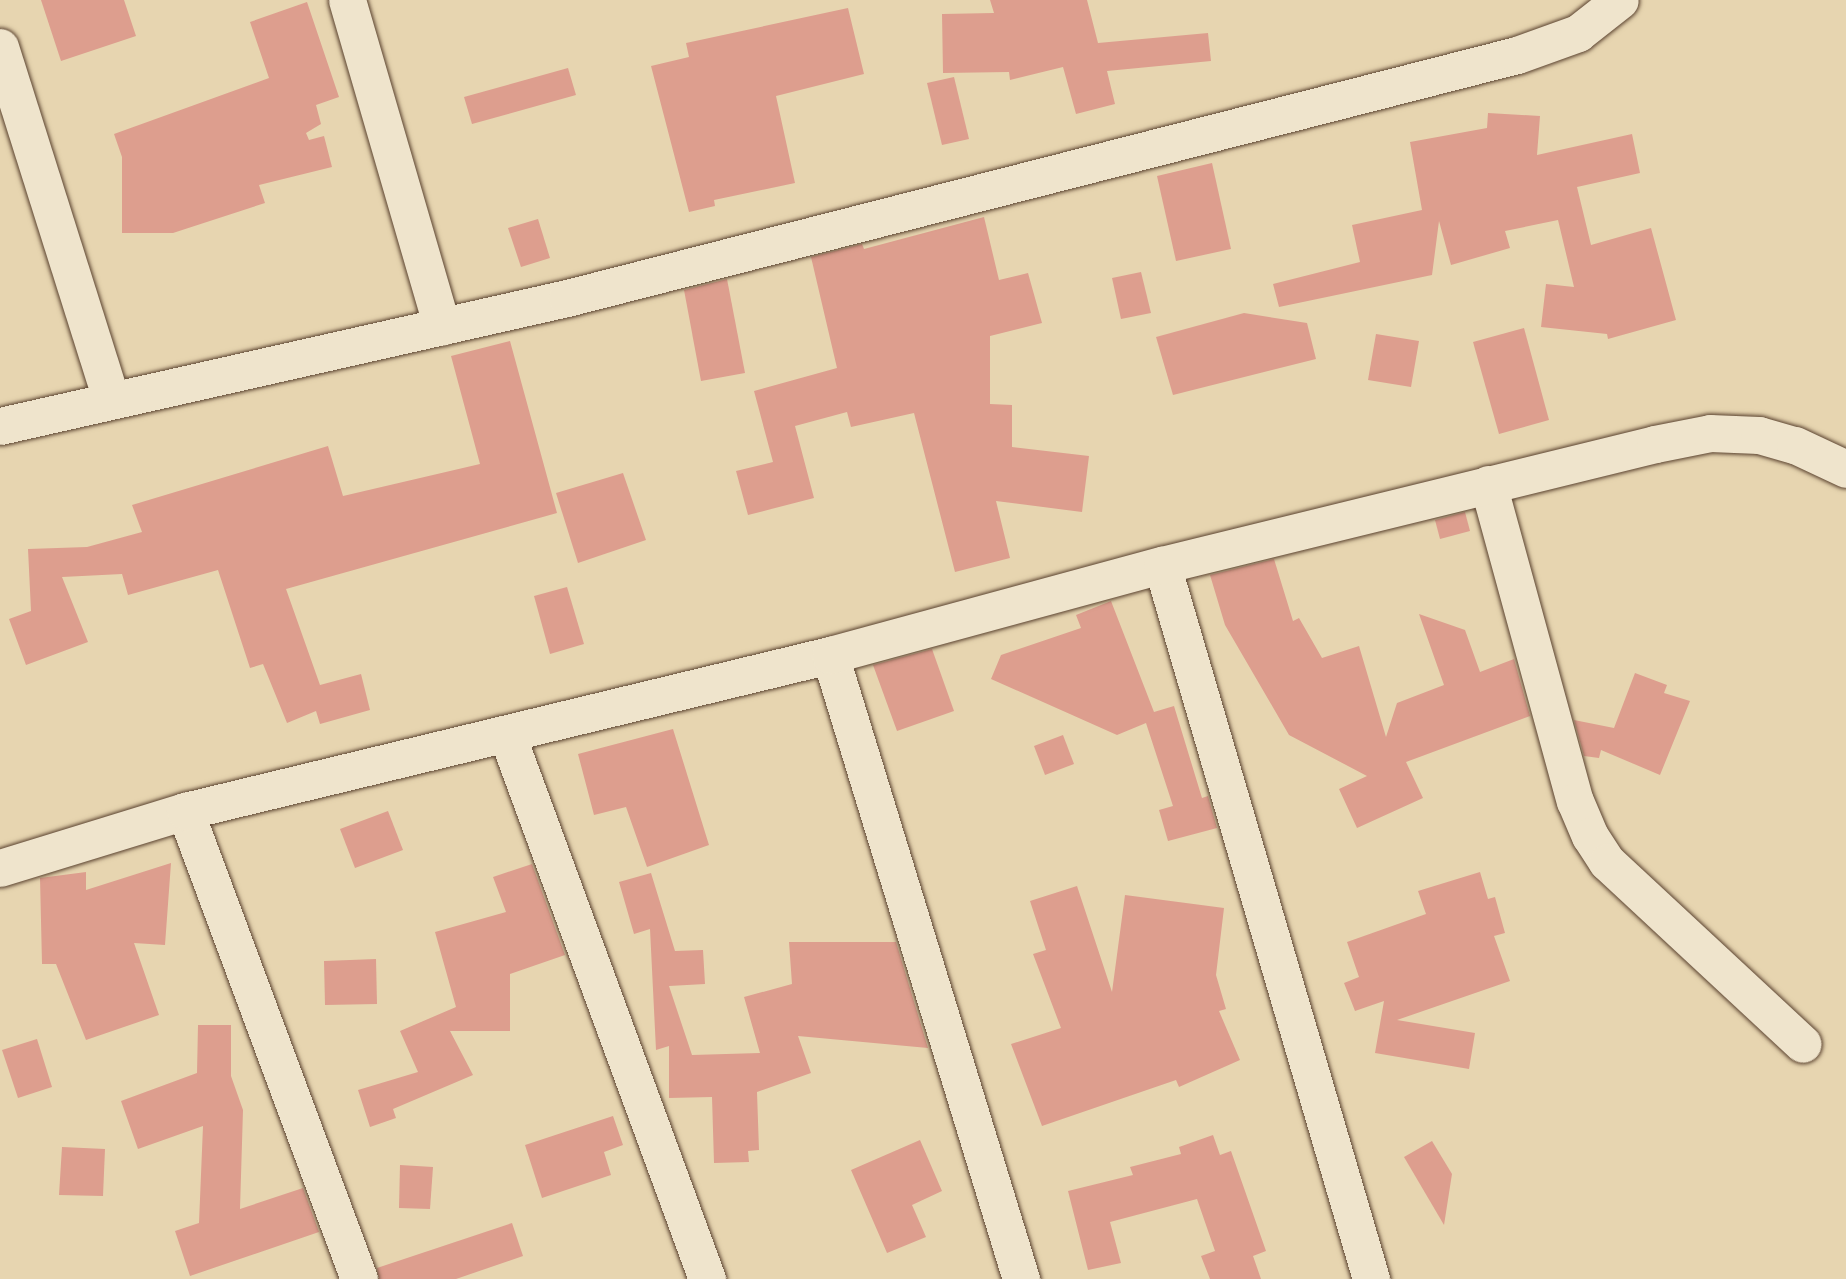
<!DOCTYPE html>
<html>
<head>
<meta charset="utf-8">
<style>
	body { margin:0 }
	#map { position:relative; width:1846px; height:1279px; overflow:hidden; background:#e7d5b0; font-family:"IM FELL English",serif }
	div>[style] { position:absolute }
	.building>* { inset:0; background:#dd9e8e }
	.roads { filter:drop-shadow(0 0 2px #5a422f) drop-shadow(0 0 2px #5a422f) }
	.minor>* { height:37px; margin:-18.5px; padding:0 18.5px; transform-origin:18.5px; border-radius:18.5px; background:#efe4cc }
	span { translate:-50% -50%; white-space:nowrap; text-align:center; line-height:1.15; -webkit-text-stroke:6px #efe4cc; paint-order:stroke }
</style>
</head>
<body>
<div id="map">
	<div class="building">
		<i style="clip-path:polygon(41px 0,124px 0,136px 36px,61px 61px)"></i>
		<i style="clip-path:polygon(990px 0,1087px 0,1098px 43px,1208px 33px,1211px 61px,1107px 71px,1115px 104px,1076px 114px,1063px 67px,1010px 80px,1009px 72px,943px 73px,942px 14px,994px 13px)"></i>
		<i style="clip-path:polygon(307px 2px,339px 97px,316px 105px,321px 124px,306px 133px,309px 140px,324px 136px,332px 167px,259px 185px,265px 203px,173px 233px,122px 233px,122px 157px,114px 134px,269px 78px,250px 22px)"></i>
		<i style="clip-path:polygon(848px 8px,864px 74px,776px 96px,795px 183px,714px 200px,715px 206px,689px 212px,651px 66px,689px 57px,686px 43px)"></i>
		<i style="clip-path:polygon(568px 68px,576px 95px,472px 124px,464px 97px)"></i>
		<i style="clip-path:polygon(954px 77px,969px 139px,942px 145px,927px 83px)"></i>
		<i style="clip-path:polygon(1488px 113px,1540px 116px,1537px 155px,1632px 134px,1640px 173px,1577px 187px,1591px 245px,1651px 228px,1676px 320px,1608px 339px,1607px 334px,1541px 327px,1546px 284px,1574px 287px,1558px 220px,1505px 231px,1510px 248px,1451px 265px,1439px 221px,1432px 275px,1279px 307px,1273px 284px,1360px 262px,1352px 225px,1422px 210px,1410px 142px,1487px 128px)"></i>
		<i style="clip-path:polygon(1212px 163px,1231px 249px,1176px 261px,1157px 176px)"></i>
		<i style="clip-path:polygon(984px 217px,999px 280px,1028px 273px,1042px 323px,990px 336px,990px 404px,1012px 405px,1012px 447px,1089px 456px,1082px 512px,996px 501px,1010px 558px,955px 572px,914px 413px,851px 427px,847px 412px,795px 426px,814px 498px,748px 515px,736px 471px,773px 462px,754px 391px,837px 368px,811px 257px,862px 244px,864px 249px)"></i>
		<i style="clip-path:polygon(538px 219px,550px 258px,521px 267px,508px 228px)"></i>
		<i style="clip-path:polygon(1141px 272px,1151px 313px,1121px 319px,1112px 278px)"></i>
		<i style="clip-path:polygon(727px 279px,745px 373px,701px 381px,684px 290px)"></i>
		<i style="clip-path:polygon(1244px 313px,1307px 323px,1316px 359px,1173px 395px,1156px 337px)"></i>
		<i style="clip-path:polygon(1524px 328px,1549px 420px,1499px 434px,1473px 342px)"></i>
		<i style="clip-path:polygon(1376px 334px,1419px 341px,1411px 387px,1368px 380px)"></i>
		<i style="clip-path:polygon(510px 341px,557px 513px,286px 589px,320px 685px,361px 674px,370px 710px,320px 724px,316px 711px,287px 723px,263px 664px,250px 668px,218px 570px,128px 595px,122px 574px,62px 577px,88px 642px,26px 665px,9px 619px,31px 611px,28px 549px,87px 547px,142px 532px,132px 505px,328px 446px,343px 496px,480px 464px,451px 356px)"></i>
		<i style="clip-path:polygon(623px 473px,646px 540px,578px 563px,556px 493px)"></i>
		<i style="clip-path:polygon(1465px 512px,1470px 531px,1440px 539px,1435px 520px)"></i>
		<i style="clip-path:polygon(1274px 559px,1293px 621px,1299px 618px,1322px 658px,1359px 646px,1386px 737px,1397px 703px,1444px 685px,1419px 614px,1465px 630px,1480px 672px,1514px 659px,1530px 716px,1406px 762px,1423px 798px,1357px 828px,1339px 789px,1367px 776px,1289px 735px,1225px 625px,1210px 575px)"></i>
		<i style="clip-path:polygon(567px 587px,584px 644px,550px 654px,534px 596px)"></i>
		<i style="clip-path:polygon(1111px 601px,1154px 712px,1174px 706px,1202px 798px,1208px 796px,1217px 828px,1168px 841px,1159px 810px,1173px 806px,1146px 723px,1117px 735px,991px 679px,1001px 655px,1081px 628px,1076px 615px)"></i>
		<i style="clip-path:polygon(932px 649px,954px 711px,897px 731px,873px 665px)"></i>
		<i style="clip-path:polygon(1635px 673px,1667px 685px,1664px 693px,1690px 701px,1660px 775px,1601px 750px,1599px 758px,1584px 756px,1574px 720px,1614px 728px)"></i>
		<i style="clip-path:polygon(673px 729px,709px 845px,647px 867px,626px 807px,594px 815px,578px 754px)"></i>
		<i style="clip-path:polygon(1063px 735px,1074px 764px,1045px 775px,1034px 746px)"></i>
		<i style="clip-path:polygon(388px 811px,403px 850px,355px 868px,340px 829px)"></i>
		<i style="clip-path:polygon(171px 863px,165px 945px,134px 943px,159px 1015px,86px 1040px,56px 964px,42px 964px,40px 878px,86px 872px,86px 890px)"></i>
		<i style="clip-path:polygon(532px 864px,565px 955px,510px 974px,510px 1031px,450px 1031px,473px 1075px,393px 1109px,396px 1118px,370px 1127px,358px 1090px,418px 1072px,400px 1031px,456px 1007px,435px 932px,506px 912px,493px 877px)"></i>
		<i style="clip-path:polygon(1480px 872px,1488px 899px,1495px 897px,1505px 933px,1494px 936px,1510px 981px,1397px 1020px,1475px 1033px,1469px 1069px,1375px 1053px,1384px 1001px,1355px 1011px,1344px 983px,1359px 977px,1347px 942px,1426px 914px,1418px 891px)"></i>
		<i style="clip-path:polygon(651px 873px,675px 951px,703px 950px,705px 984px,669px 986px,692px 1055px,760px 1053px,744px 997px,792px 984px,789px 942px,896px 942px,928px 1048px,798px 1036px,811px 1073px,757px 1092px,759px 1150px,748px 1151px,749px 1162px,714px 1163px,712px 1097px,669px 1098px,669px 1046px,656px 1050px,650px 929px,634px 934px,619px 882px)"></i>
		<i style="clip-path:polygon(1077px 886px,1112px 992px,1125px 895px,1224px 908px,1216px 975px,1226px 1009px,1219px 1011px,1240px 1060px,1179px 1087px,1176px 1080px,1042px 1126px,1011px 1044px,1061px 1028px,1033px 954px,1046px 950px,1030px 901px)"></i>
		<i style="clip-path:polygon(376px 959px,377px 1004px,325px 1005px,324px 961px)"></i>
		<i style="clip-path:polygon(198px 1025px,231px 1025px,231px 1076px,243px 1110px,240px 1209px,303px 1188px,319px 1232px,190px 1276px,175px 1231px,199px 1223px,203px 1126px,138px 1149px,121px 1101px,197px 1073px)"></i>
		<i style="clip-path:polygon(37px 1039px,52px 1087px,18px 1098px,2px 1050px)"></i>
		<i style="clip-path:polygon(613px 1116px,623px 1145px,604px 1152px,611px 1175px,542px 1198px,525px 1145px)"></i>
		<i style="clip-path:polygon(1213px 1135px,1220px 1155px,1231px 1151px,1266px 1251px,1253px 1256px,1261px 1279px,1210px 1279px,1201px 1256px,1215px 1251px,1197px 1199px,1110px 1222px,1121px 1263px,1088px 1270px,1068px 1191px,1133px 1175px,1130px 1167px,1181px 1154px,1179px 1147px)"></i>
		<i style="clip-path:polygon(920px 1140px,942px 1191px,912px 1205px,926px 1237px,887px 1253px,851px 1170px)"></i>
		<i style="clip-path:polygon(1432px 1141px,1452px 1174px,1444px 1225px,1404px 1157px)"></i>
		<i style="clip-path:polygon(62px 1147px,105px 1149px,103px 1196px,59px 1195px)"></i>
		<i style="clip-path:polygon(400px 1165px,433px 1167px,430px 1209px,399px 1208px)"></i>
		<i style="clip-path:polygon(512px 1223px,523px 1256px,456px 1279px,379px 1279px,377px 1268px)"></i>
	</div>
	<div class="roads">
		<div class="minor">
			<i style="left:347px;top:0;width:340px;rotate:73.8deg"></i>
			<i style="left:0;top:47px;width:369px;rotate:72.5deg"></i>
			<i style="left:0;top:426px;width:581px;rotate:-12.72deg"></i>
			<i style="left:567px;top:298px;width:981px;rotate:-14.35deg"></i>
			<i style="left:1517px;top:55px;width:65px;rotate:-19.8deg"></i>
			<i style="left:1578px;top:33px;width:53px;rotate:-38.2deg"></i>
			<i style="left:1488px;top:484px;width:329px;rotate:74.7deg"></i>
			<i style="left:1575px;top:801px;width:38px;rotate:67deg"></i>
			<i style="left:1590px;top:836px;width:31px;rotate:57deg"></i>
			<i style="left:1607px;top:862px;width:267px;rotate:42.9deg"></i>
			<i style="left:1162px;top:565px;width:744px;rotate:73.68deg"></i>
			<i style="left:830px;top:655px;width:653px;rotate:72.98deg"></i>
			<i style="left:507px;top:735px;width:580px;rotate:69.81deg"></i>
			<i style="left:185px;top:811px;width:499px;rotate:69.6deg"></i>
			<i style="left:0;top:868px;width:194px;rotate:-17.1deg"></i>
			<i style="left:185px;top:811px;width:664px;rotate:-13.6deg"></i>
			<i style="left:830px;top:655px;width:344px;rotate:-15.2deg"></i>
			<i style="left:1162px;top:565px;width:508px;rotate:-13.79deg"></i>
			<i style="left:1655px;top:444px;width:56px;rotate:-11.3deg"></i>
			<i style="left:1710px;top:433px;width:49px;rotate:2.3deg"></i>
			<i style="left:1759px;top:435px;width:37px;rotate:16deg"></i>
			<i style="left:1795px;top:445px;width:56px;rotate:25.2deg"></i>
		</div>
	</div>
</div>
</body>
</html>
